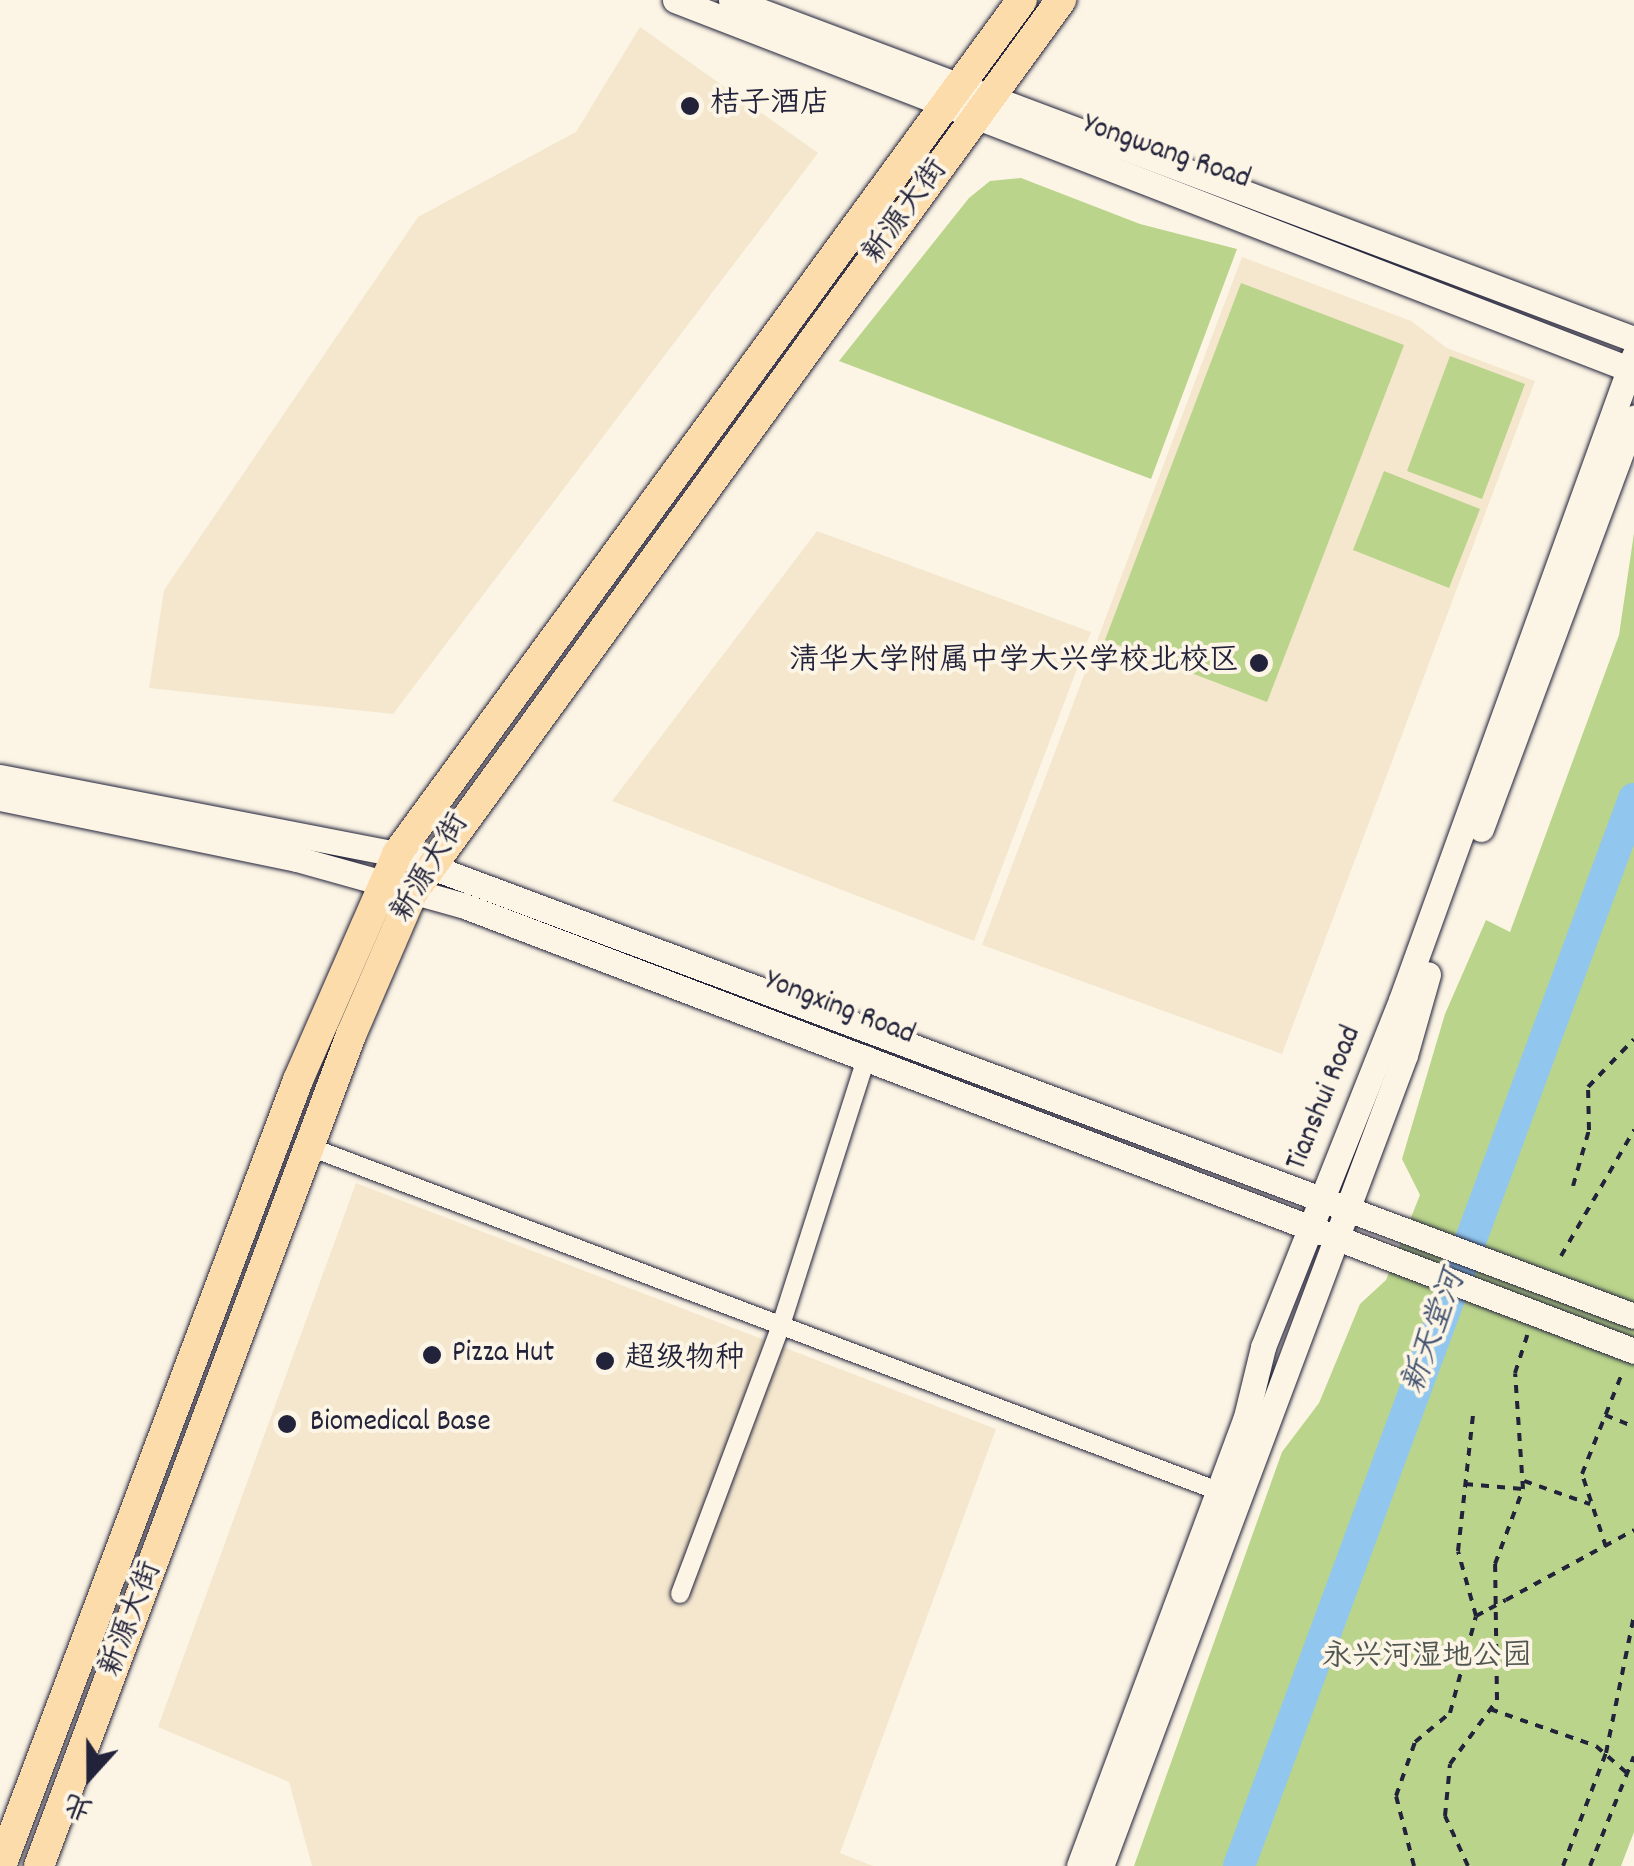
<!DOCTYPE html>
<html>
<head>
<meta charset="utf-8">
<style>
	body { margin:0 }
	#map { position:relative; width:1634px; height:1866px; overflow:hidden; background:#fcf5e5; font-family:Dekko,"LXGW WenKai TC",sans-serif }
	div>[style] { position:absolute }
	.built>* { inset:0; background:#f4e7cd }
	.green>* { inset:0; background:#bad48b }
	.river>* { height:32px; margin:-16px; padding:0 16px; transform-origin:16px; border-radius:16px; background:#91c7ef }
	.path>* { height:4px; margin-top:-2px; transform-origin:0; background:repeating-linear-gradient(90deg,#22223b 0 8px,transparent 0 16px) }
	.roads { filter:drop-shadow(0 0 2px #22223b) drop-shadow(0 0 2px #22223b) }
	.street>* { height:18px; margin:-9px; padding:0 9px; transform-origin:9px; border-radius:9px; background:#fcf5e5 }
	.secondary>* { height:25px; margin:-12.5px; padding:0 12.5px; transform-origin:12.5px; border-radius:12.5px; background:#fcf5e5 }
	.primary>* { height:30px; margin:-15px; padding:0 15px; transform-origin:15px; border-radius:15px; background:#fddcac }
	.path-bridge>* { height:4px; margin-top:-2px; transform-origin:0; background:repeating-linear-gradient(90deg,#22223b 0 8px,transparent 0 16px) }
	.dots>* { width:28px; height:28px; translate:-50% -50%; box-sizing:border-box; border:5px solid #fcf5e5; border-radius:50% }
	span { translate:-50% -50%; white-space:nowrap; text-align:center; line-height:1.15; -webkit-text-stroke:8px #fcf5e5; paint-order:stroke }
	.poi-label { font-size:30px; color:#22223b }
	.left { translate:0 -50%; text-align:left }
	.right { translate:-100% -50%; text-align:right }
	.street-label { font-size:30px; color:#22223b }
	.park-label { font-size:30px; color:#505753 }
	.water-label { font-size:32px; color:#435471; font-style:italic }
	.north { position:absolute; left:40px; top:1726px; width:100px; height:100px; -webkit-text-stroke:8px #fcf5e5; paint-order:stroke; rotate:201deg; font-size:28px; font-weight:700; line-height:40px; text-align:center; color:#22223b }
	.north::after { content:''; display:block; margin:auto; width:35px; height:45px; background:#22223b; clip-path:polygon(50% 0,100% 100%,50% 72%,0 100%) }
</style>
</head>
<body>
<div id="map">
	<div class="built">
		<i style="clip-path:polygon(640px 27px,818px 153px,393px 714px,149px 688px,164px 590px,418px 217px,576px 132px)"></i>
		<i style="clip-path:polygon(1242px 257px,1411px 321px,1447px 348px,1535px 381px,1282px 1054px,982px 945px)"></i>
		<i style="clip-path:polygon(817px 531px,1091px 632px,974px 941px,612px 801px)"></i>
		<i style="clip-path:polygon(356px 1183px,996px 1429px,840px 1853px,873px 1866px,312px 1866px,289px 1782px,158px 1727px)"></i>
	</div>
	<div class="green">
		<i style="clip-path:polygon(1021px 178px,1140px 224px,1237px 249px,1151px 479px,839px 361px,969px 198px,990px 181px)"></i>
		<i style="clip-path:polygon(1241px 283px,1404px 345px,1267px 702px,1105px 640px)"></i>
		<i style="clip-path:polygon(1450px 356px,1525px 384px,1482px 499px,1407px 471px)"></i>
		<i style="clip-path:polygon(1384px 471px,1480px 509px,1449px 588px,1353px 550px)"></i>
		<i style="clip-path:polygon(1634px 533px,1634px 1832px,1621px 1866px,1134px 1866px,1282px 1452px,1319px 1403px,1360px 1304px,1386px 1280px,1420px 1195px,1402px 1159px,1445px 1014px,1486px 920px,1510px 932px,1619px 635px)"></i>
	</div>
	<div class="river">
		<i style="left:1239px;top:1866px;width:1138px;rotate:-69.69deg"></i>
	</div>
	<div class="path">
		<i style="left:1573px;top:1186px;width:58px;rotate:-74.1deg"></i>
		<i style="left:1589px;top:1130px;width:43px;rotate:-91.3deg"></i>
		<i style="left:1588px;top:1087px;width:66px;rotate:-46.2deg"></i>
		<i style="left:1561px;top:1256px;width:146px;rotate:-59.9deg"></i>
		<i style="left:1605px;top:1415px;width:31px;rotate:22deg"></i>
		<i style="left:1524px;top:1481px;width:70px;rotate:19.2deg"></i>
		<i style="left:1465px;top:1484px;width:58px;rotate:4.9deg"></i>
		<i style="left:1606px;top:1547px;width:77px;rotate:-108.2deg"></i>
		<i style="left:1582px;top:1474px;width:111px;rotate:-68.3deg"></i>
		<i style="left:1506px;top:1600px;width:146px;rotate:-28.7deg"></i>
		<i style="left:1476px;top:1616px;width:15px;rotate:-28deg"></i>
		<i style="left:1490px;top:1709px;width:112px;rotate:19.2deg"></i>
		<i style="left:1596px;top:1746px;width:41px;rotate:41.1deg"></i>
		<i style="left:1414px;top:1866px;width:72px;rotate:-104.4deg"></i>
		<i style="left:1396px;top:1796px;width:57px;rotate:-70.6deg"></i>
		<i style="left:1415px;top:1742px;width:45px;rotate:-39.6deg"></i>
		<i style="left:1450px;top:1713px;width:100px;rotate:-75deg"></i>
		<i style="left:1476px;top:1616px;width:67px;rotate:-105.5deg"></i>
		<i style="left:1458px;top:1551px;width:136px;rotate:-83.7deg"></i>
		<i style="left:1468px;top:1866px;width:55px;rotate:-114.7deg"></i>
		<i style="left:1445px;top:1816px;width:52px;rotate:-84.5deg"></i>
		<i style="left:1450px;top:1764px;width:79px;rotate:-53.7deg"></i>
		<i style="left:1497px;top:1700px;width:136px;rotate:-90.8deg"></i>
		<i style="left:1495px;top:1564px;width:80px;rotate:-69.5deg"></i>
		<i style="left:1523px;top:1489px;width:116px;rotate:-93.9deg"></i>
		<i style="left:1515px;top:1373px;width:40px;rotate:-72deg"></i>
		<i style="left:1563px;top:1866px;width:121px;rotate:-69.2deg"></i>
		<i style="left:1606px;top:1753px;width:141px;rotate:-78.5deg"></i>
		<i style="left:1590px;top:1866px;width:118px;rotate:-68.2deg"></i>
	</div>
	<div class="roads">
		<div class="street">
			<i style="left:310px;top:1147px;width:971px;rotate:20.75deg"></i>
			<i style="left:680px;top:1594px;width:290px;rotate:-69.4deg"></i>
			<i style="left:782px;top:1322px;width:280px;rotate:-72.3deg"></i>
		</div>
		<div class="secondary">
			<i style="left:675px;top:0;width:1028px;rotate:21.15deg"></i>
			<i style="left:731px;top:0;width:965px;rotate:20.58deg"></i>
			<i style="left:0;top:777px;width:404px;rotate:11deg"></i>
			<i style="left:397px;top:854px;width:1320px;rotate:20.48deg"></i>
			<i style="left:0;top:798px;width:303px;rotate:11.6deg"></i>
			<i style="left:297px;top:859px;width:171px;rotate:15.6deg"></i>
			<i style="left:462px;top:905px;width:1254px;rotate:20.83deg"></i>
			<i style="left:1481px;top:829px;width:439px;rotate:-69.6deg"></i>
			<i style="left:1079px;top:1866px;width:479px;rotate:-69.6deg"></i>
			<i style="left:1246px;top:1417px;width:72px;rotate:-76.3deg"></i>
			<i style="left:1263px;top:1347px;width:373px;rotate:-68.3deg"></i>
			<i style="left:1401px;top:1000px;width:685px;rotate:-70.11deg"></i>
			<i style="left:1101px;top:1866px;width:866px;rotate:-69.45deg"></i>
			<i style="left:1405px;top:1055px;width:84px;rotate:-74.1deg"></i>
		</div>
		<div class="primary">
			<i style="left:1px;top:1866px;width:840px;rotate:-69.3deg"></i>
			<i style="left:298px;top:1080px;width:247px;rotate:-66.3deg"></i>
			<i style="left:397px;top:854px;width:1058px;rotate:-53.8deg"></i>
			<i style="left:39px;top:1866px;width:888px;rotate:-69.42deg"></i>
			<i style="left:351px;top:1035px;width:156px;rotate:-66.6deg"></i>
			<i style="left:413px;top:892px;width:1103px;rotate:-54deg"></i>
		</div>
	</div>
	<div class="path-bridge">
		<i style="left:1489px;top:1609px;width:19px;rotate:-28deg"></i>
	</div>
	<div class="dots">
		<i style="left:690px;top:106px;background:#22223b"></i>
		<i style="left:1259px;top:663px;background:#22223b"></i>
		<i style="left:432px;top:1355px;background:#22223b"></i>
		<i style="left:605px;top:1361px;background:#22223b"></i>
		<i style="left:287px;top:1424px;background:#22223b"></i>
	</div>
	<div class="poi-label">
		<span class="left" style="left:710px;top:106px">桔子酒店</span>
		<span class="right" style="left:1239px;top:663px">清华大学附属中学大兴学校北校区</span>
		<span class="left" style="left:452px;top:1355px">Pizza Hut</span>
		<span class="left" style="left:625px;top:1361px">超级物种</span>
		<span class="left" style="left:310px;top:1424px">Biomedical Base</span>
	</div>
	<div class="street-label">
		<span style="left:1166px;top:154px;rotate:19deg">Yongwang Road</span>
		<span style="left:907px;top:213px;rotate:-54deg">新源大街</span>
		<span style="left:432px;top:869px;rotate:-59deg">新源大街</span>
		<span style="left:839px;top:1010px;rotate:21deg">Yongxing Road</span>
		<span style="left:1326px;top:1099px;rotate:-68deg">Tianshui Road</span>
		<span style="left:133px;top:1620px;rotate:-69deg">新源大街</span>
	</div>
	<div class="park-label">
		<span style="left:1427px;top:1659px">永兴河湿地公园</span>
	</div>
	<div class="water-label">
		<span style="left:1436px;top:1333px;rotate:-70deg">新天堂河</span>
	</div>
	<div class="north">北</div>
</div>
</body>
</html>
